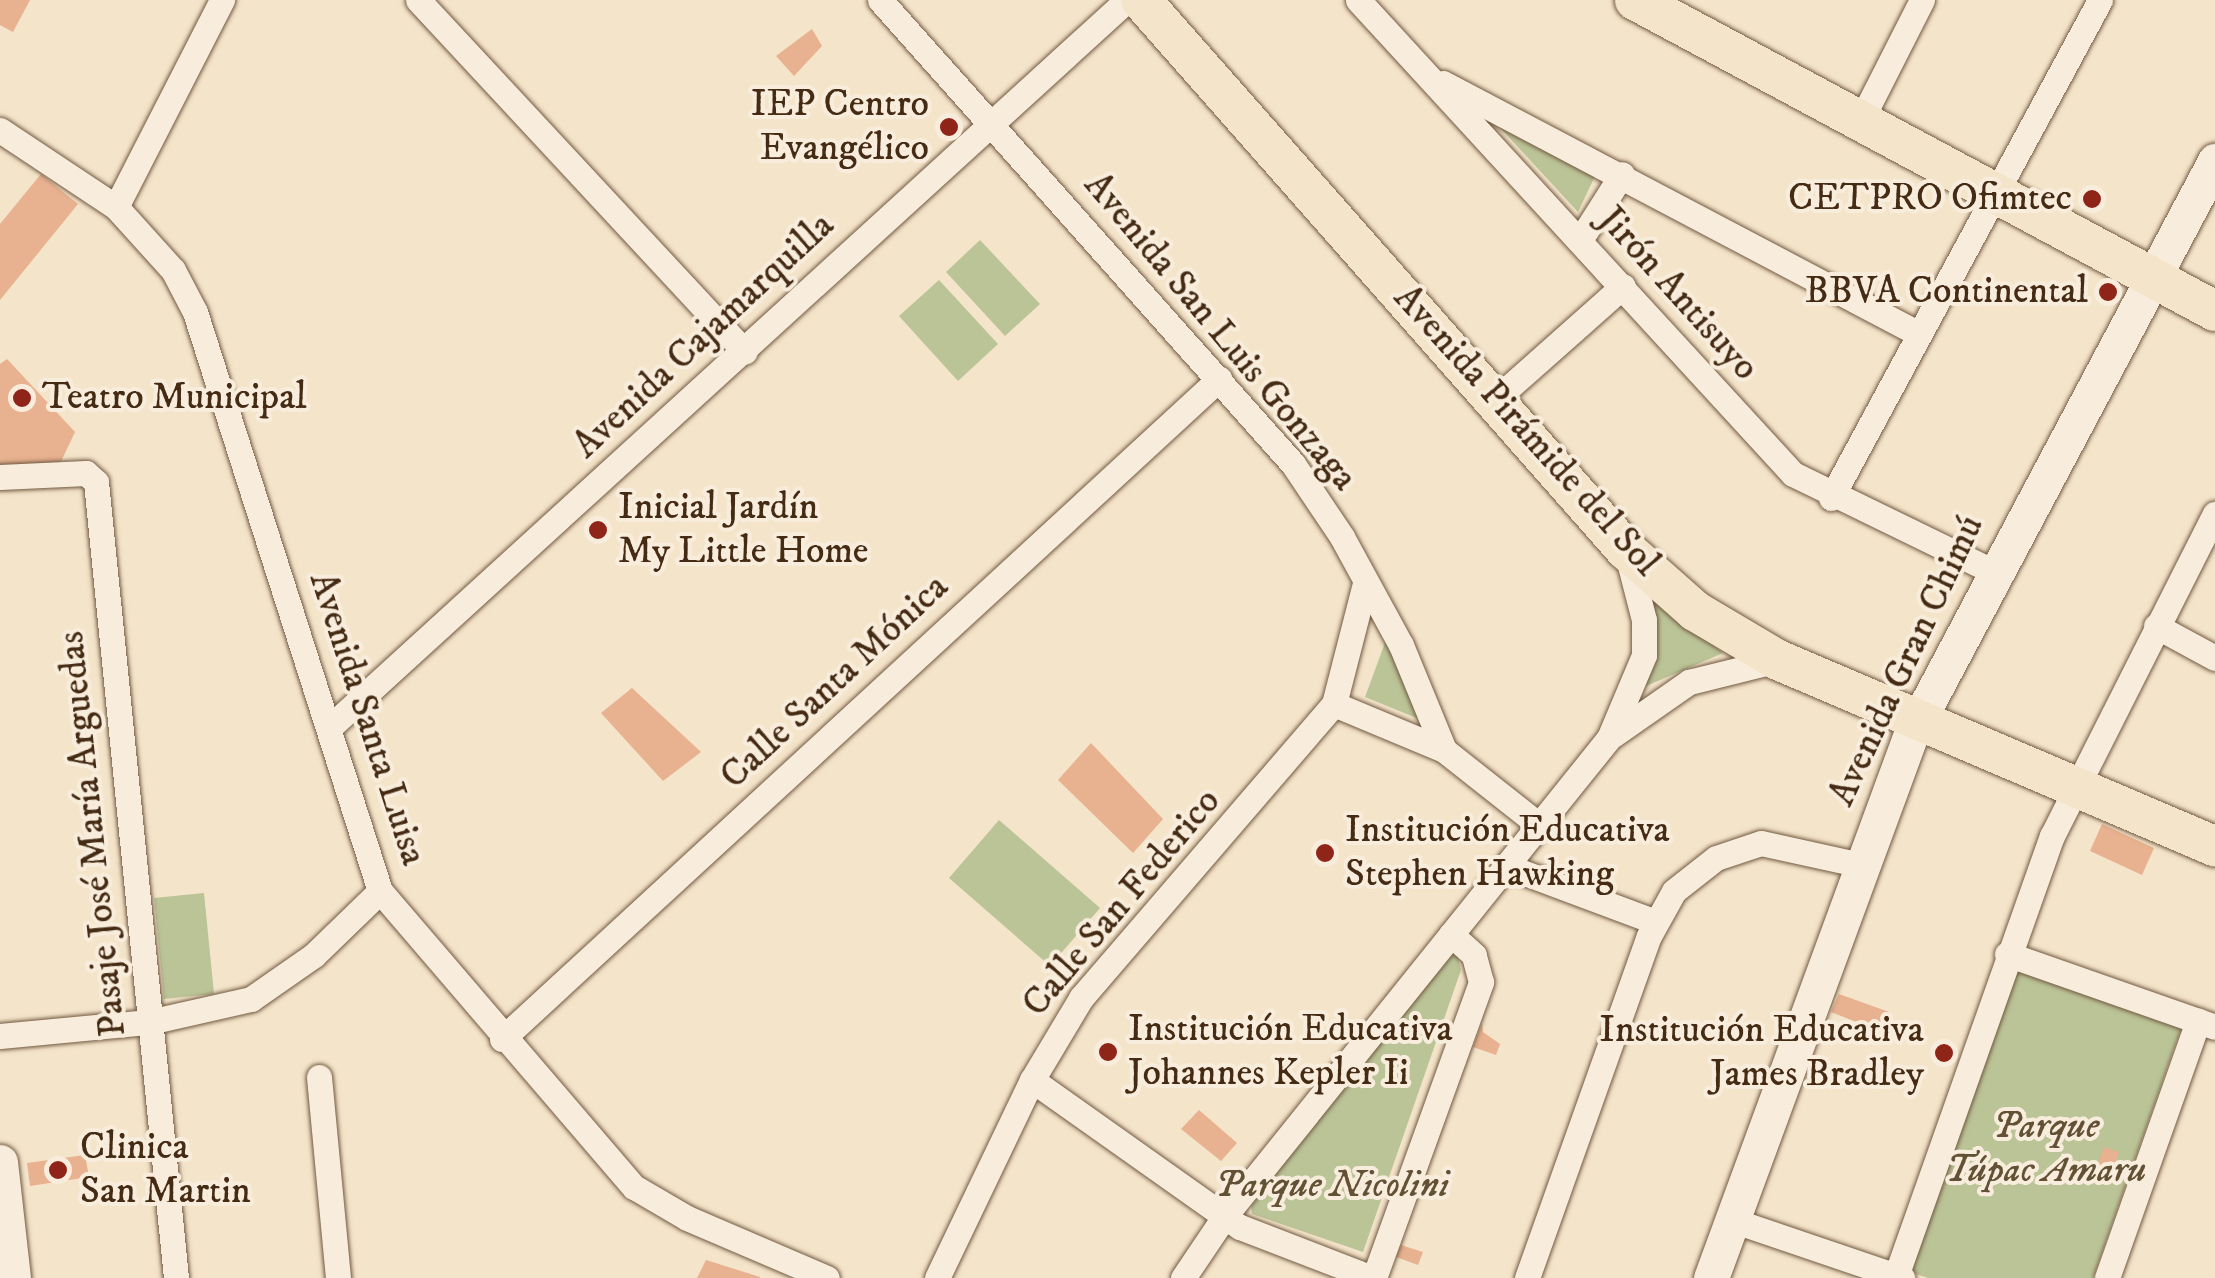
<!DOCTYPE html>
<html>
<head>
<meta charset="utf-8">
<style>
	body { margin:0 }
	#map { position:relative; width:2215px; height:1278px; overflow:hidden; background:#f4e4c9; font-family:"IM FELL DW Pica",serif }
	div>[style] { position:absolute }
	.green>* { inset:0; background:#bbc497 }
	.building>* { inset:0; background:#e8b18f }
	.roads { filter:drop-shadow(0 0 2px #715941) drop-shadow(0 0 2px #715941) }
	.street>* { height:25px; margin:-12.5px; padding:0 12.5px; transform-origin:12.5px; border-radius:12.5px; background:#f8eddc }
	.secondary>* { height:35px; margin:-17.5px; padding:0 17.5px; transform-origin:17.5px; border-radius:17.5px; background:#f8eddc }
	.primary>* { height:40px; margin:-20px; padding:0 20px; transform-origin:20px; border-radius:20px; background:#f4e4c9 }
	.dots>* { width:28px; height:28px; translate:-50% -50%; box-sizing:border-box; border:5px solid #f8eddc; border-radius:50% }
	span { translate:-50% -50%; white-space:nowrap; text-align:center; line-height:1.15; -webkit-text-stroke:8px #f8eddc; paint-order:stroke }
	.poi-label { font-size:38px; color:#452b14 }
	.right { translate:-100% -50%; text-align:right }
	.left { translate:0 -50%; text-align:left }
	.street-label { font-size:38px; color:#452b14 }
	.park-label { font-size:38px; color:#625135; font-style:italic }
</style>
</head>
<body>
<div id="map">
	<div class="green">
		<i style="clip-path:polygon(1492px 119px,1596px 174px,1578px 212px)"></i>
		<i style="clip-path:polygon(980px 240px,1040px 304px,1005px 336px,946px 272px)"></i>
		<i style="clip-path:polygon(939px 280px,998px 344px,958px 381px,899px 316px)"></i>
		<i style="clip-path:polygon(1650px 596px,1674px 614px,1723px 653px,1644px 687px)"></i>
		<i style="clip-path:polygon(1386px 640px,1424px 721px,1365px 697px)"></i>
		<i style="clip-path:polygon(999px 820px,1100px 908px,1050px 966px,949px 878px)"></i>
		<i style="clip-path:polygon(204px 893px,214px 994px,164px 999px,154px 898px)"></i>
		<i style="clip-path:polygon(1457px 954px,1461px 970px,1363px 1252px,1252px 1214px,1251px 1206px,1447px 958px)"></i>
		<i style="clip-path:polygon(2017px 968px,2182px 1026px,2093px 1278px,1928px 1278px,1910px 1272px)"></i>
	</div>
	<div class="building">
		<i style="clip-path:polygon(0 0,30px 0,13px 32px,0 25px)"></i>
		<i style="clip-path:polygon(812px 29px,822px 46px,794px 76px,776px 56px)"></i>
		<i style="clip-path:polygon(41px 174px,78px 204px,0 300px,0 224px)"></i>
		<i style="clip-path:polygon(7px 359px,75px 432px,57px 470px,0 468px,0 364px)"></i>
		<i style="clip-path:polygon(632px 688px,701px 752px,663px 781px,601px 713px)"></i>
		<i style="clip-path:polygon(1091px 743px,1163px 819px,1133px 853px,1058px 780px)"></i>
		<i style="clip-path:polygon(2102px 824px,2154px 848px,2142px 875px,2090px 851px)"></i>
		<i style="clip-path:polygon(1839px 994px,1889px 1012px,1879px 1031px,1831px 1012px)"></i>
		<i style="clip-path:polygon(1482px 1023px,1483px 1032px,1500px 1044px,1496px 1055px,1473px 1047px)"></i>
		<i style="clip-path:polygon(1199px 1110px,1237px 1143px,1221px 1161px,1181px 1129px)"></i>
		<i style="clip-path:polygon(2104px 1147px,2119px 1152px,2109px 1179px,2095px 1173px)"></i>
		<i style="clip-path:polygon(85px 1155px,89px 1177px,30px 1186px,27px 1163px)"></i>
		<i style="clip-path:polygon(1401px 1245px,1423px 1252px,1418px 1265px,1396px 1257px)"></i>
		<i style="clip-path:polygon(706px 1260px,760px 1277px,760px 1278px,697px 1278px)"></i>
	</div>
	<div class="roads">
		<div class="street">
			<i style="left:418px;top:0;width:480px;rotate:47.1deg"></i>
			<i style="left:880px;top:0;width:621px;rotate:48.33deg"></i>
			<i style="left:1293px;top:464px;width:88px;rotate:56.1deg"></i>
			<i style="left:1342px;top:537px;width:123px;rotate:61.4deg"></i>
			<i style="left:1401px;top:645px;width:113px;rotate:67.7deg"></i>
			<i style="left:1444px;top:750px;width:121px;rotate:38.3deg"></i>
			<i style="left:1358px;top:0;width:643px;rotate:47.46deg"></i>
			<i style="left:1793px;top:474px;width:221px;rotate:26deg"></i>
			<i style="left:1443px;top:83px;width:538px;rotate:27.8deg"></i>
			<i style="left:1860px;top:122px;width:137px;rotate:-63.1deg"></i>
			<i style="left:0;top:130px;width:139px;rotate:33.6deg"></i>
			<i style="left:116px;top:207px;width:85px;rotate:47.9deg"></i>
			<i style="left:173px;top:270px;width:47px;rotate:62.4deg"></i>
			<i style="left:195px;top:312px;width:608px;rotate:72.28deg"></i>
			<i style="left:380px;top:891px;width:390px;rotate:49.4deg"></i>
			<i style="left:634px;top:1187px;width:61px;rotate:30.3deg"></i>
			<i style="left:687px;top:1218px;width:152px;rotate:23.2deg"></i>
			<i style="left:116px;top:207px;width:233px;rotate:-62.9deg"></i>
			<i style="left:1580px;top:240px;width:78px;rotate:-57.5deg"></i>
			<i style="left:1498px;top:397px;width:167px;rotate:-41.6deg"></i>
			<i style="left:0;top:477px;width:86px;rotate:-2.7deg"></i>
			<i style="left:86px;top:473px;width:13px;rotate:42deg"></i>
			<i style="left:96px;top:482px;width:800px;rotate:84.26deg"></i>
			<i style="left:1831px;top:498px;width:566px;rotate:-61.62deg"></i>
			<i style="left:2156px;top:626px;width:67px;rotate:28.5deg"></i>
			<i style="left:1334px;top:704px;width:119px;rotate:22.7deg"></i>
			<i style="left:331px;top:726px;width:1077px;rotate:-42.37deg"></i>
			<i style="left:1613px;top:735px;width:93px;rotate:-34.9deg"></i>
			<i style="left:1689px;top:682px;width:92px;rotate:-13.9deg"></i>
			<i style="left:1506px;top:866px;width:160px;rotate:20.5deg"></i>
			<i style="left:2007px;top:954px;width:220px;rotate:19.3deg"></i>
			<i style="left:0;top:1036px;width:150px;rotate:-5.4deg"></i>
			<i style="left:149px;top:1022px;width:105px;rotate:-12.7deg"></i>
			<i style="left:251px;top:999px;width:77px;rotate:-34.9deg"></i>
			<i style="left:314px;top:955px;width:92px;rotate:-44.1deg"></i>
			<i style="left:502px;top:1039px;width:975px;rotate:-42.63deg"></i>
			<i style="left:319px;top:1077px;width:202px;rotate:84.6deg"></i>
			<i style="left:1032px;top:1080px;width:255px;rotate:35.3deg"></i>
			<i style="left:1240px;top:1227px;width:142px;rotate:21.1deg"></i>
			<i style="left:1732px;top:1220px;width:180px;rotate:18.8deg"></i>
			<i style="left:1896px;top:1276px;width:467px;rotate:-70.5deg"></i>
			<i style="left:2052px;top:836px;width:361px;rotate:-63.2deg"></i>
			<i style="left:937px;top:1278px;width:220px;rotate:-64.4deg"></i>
			<i style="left:1032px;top:1080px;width:96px;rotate:-59.1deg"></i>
			<i style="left:1081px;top:998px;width:388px;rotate:-49.3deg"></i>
			<i style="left:1334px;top:704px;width:125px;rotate:-75.6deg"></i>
			<i style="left:1183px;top:1278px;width:73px;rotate:-56.1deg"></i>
			<i style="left:1224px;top:1217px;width:615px;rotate:-51.21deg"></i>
			<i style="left:1609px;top:738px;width:90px;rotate:-67.1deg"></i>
			<i style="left:1644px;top:655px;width:35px;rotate:-90deg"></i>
			<i style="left:1644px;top:620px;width:68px;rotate:-104.4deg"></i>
			<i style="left:1374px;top:1278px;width:315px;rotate:-70.1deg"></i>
			<i style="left:1481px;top:982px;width:28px;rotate:-105deg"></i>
			<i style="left:1474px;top:955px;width:31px;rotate:-138deg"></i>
			<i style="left:1527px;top:1278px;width:363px;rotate:-70.4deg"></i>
			<i style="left:1649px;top:936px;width:51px;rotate:-60.9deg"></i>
			<i style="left:1674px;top:891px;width:53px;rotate:-38.2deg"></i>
			<i style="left:1716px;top:858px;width:47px;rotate:-18.4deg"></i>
			<i style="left:1761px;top:843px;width:102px;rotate:12.4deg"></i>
			<i style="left:2107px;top:1278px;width:273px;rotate:-70.5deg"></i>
		</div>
		<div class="secondary">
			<i style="left:0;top:1162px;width:117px;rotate:83.6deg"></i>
			<i style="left:1711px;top:1278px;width:580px;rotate:-69.81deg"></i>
			<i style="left:1911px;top:734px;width:649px;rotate:-62.05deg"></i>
		</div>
		<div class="primary">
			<i style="left:1141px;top:0;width:732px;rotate:48.6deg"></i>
			<i style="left:1625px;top:549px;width:94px;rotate:41.5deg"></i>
			<i style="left:1695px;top:611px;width:96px;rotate:30.6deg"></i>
			<i style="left:1778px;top:660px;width:475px;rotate:23.1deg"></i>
			<i style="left:1635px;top:0;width:658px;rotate:28.2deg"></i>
		</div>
	</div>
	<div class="dots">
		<i style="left:949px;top:127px;background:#8f2418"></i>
		<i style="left:2092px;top:199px;background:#8f2418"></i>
		<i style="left:2108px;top:292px;background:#8f2418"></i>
		<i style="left:22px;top:398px;background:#8f2418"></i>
		<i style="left:598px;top:530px;background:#8f2418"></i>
		<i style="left:1325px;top:853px;background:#8f2418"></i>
		<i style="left:1108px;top:1052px;background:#8f2418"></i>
		<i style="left:1944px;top:1053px;background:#8f2418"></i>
		<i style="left:58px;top:1170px;background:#8f2418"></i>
	</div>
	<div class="poi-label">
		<span class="right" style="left:929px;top:127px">IEP Centro<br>Evangélico</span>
		<span class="right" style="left:2072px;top:199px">CETPRO Ofimtec</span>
		<span class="right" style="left:2088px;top:292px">BBVA Continental</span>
		<span class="left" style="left:42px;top:398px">Teatro Municipal</span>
		<span class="left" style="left:618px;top:530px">Inicial Jardín<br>My Little Home</span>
		<span class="left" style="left:1345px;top:853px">Institución Educativa<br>Stephen Hawking</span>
		<span class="left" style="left:1128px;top:1052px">Institución Educativa<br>Johannes Kepler Ii</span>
		<span class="right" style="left:1924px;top:1053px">Institución Educativa<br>James Bradley</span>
		<span class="left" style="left:80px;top:1170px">Clinica<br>San Martin</span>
	</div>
	<div class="street-label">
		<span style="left:1678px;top:294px;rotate:48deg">Jirón Antisuyo</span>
		<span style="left:1220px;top:332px;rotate:50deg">Avenida San Luis Gonzaga</span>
		<span style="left:704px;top:336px;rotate:-43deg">Avenida Cajamarquilla</span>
		<span style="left:1526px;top:431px;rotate:48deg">Avenida Pirámide del Sol</span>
		<span style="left:1907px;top:661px;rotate:-65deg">Avenida Gran Chimú</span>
		<span style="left:835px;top:682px;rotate:-43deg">Calle Santa Mónica</span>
		<span style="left:367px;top:719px;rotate:72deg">Avenida Santa Luisa</span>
		<span style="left:93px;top:834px;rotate:-96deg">Pasaje José María Arguedas</span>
		<span style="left:1122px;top:903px;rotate:-50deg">Calle San Federico</span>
	</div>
	<div class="park-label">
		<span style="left:2046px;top:1149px">Parque<br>Túpac Amaru</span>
		<span style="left:1332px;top:1186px">Parque Nicolini</span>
	</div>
</div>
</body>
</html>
